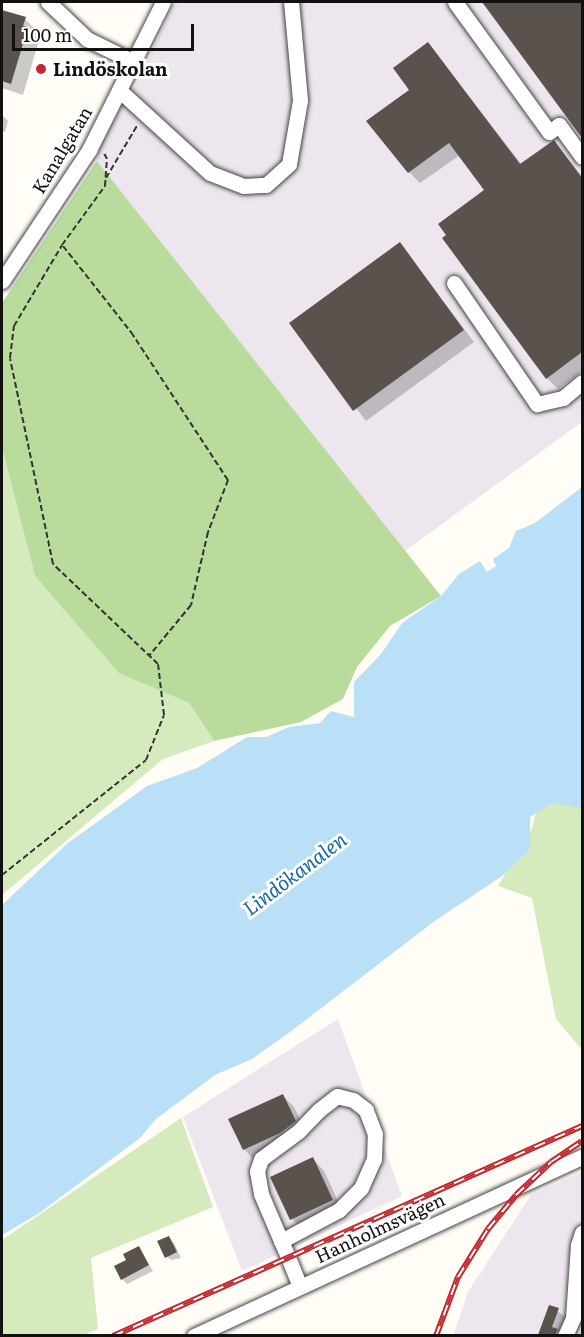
<!DOCTYPE html>
<html>
<head>
<meta charset="utf-8">
<style>
	body { margin:0 }
	#map { position:relative; width:584px; height:1337px; overflow:hidden; background:#fffdf5; font-family:Literata,serif }
	div>[style] { position:absolute }
	.industrial>* { inset:0; background:#eee6ef }
	.green>* { inset:0; background:#d5ebbd }
	.forest>* { inset:0; background:#b9dc9c }
	.water>* { inset:0; background:#b9e0f7 }
	.shadow>* { inset:0; background:#0003 }
	.building>* { inset:0; background:#5a524d }
	.path>* { height:2px; margin-top:-1px; transform-origin:0; background:repeating-linear-gradient(90deg,#333 0 6px,transparent 0 9px) }
	.roads { filter:drop-shadow(0 0 2px #444) drop-shadow(0 0 2px #444) }
	.minor>* { height:15px; margin:-7.5px; padding:0 7.5px; transform-origin:7.5px; border-radius:7.5px; background:#fff }
	.rail>* { height:6px; margin-top:-3px; transform-origin:0; background:repeating-linear-gradient(90deg,#fff 0 11px,#c4262e 0 22px); box-sizing:border-box; border-block:2px solid #c4262e }
	.dots>* { width:16px; height:16px; translate:-50% -50%; box-sizing:border-box; border:3px solid #fff; border-radius:50% }
	span { translate:-50% -50%; white-space:nowrap; text-align:center; line-height:1.15; -webkit-text-stroke:6px #fff; paint-order:stroke }
	.poi-label { font-size:18px; color:#111; font-weight:700 }
	.left { translate:0 -50%; text-align:left }
	.street-label { font-size:18px; color:#111 }
	.water-label { font-size:20px; color:#1768a6; font-style:italic }
	.frame { position:absolute; inset:0; border:3px solid #111; pointer-events:none }
	.scale { position:absolute; left:12px; top:24px; width:182px; height:27px; box-sizing:border-box; border:3px solid #111; border-top:0; padding-left:8px; font-size:18px; line-height:21px; white-space:nowrap; color:#111; -webkit-text-stroke:4px #fff; paint-order:stroke }
</style>
</head>
<body>
<div id="map">
	<div class="industrial">
		<i style="clip-path:polygon(174px 2px,582px 2px,582px 422px,405px 551px,97px 161px,101px 139px,140px 79px)"></i>
		<i style="clip-path:polygon(338px 1019px,402px 1196px,242px 1271px,183px 1117px)"></i>
		<i style="clip-path:polygon(582px 1172px,582px 1335px,453px 1336px,468px 1292px,531px 1195px)"></i>
	</div>
	<div class="green">
		<i style="clip-path:polygon(2px 448px,35px 576px,119px 672px,189px 703px,214px 741px,163px 759px,2px 895px)"></i>
		<i style="clip-path:polygon(563px 800px,582px 805px,582px 1050px,556px 1019px,532px 898px,498px 886px,532px 828px,538px 805px)"></i>
		<i style="clip-path:polygon(181px 1118px,213px 1207px,91px 1258px,98px 1329px,84px 1335px,2px 1335px,2px 1240px)"></i>
	</div>
	<div class="forest">
		<i style="clip-path:polygon(97px 161px,441px 596px,390px 626px,357px 667px,343px 699px,301px 722px,214px 741px,189px 703px,119px 673px,35px 576px,2px 448px,2px 303px)"></i>
	</div>
	<div class="water">
		<i style="clip-path:polygon(582px 487px,582px 808px,552px 803px,530px 817px,530px 849px,502px 876px,436px 920px,290px 1032px,252px 1059px,215px 1075px,156px 1119px,140px 1138px,38px 1214px,2px 1235px,2px 905px,68px 843px,147px 786px,197px 768px,247px 737px,266px 737px,289px 727px,320px 723px,331px 711px,354px 717px,354px 682px,381px 654px,402px 623px,441px 596px,459px 574px,480px 561px,487px 572px,496px 566px,493px 559px,509px 548px,516px 531px,535px 523px)"></i>
	</div>
	<div class="shadow">
		<i style="clip-path:polygon(484px 2px,582px 2px,582px 136px)"></i>
		<i style="clip-path:polygon(4px 12px,25px 19px,36px 30px,35px 36px,39px 40px,23px 95px,2px 88px)"></i>
		<i style="clip-path:polygon(428px 44px,522px 165px,554px 142px,582px 176px,582px 371px,558px 389px,547px 378px,487px 191px,460px 155px,420px 183px,409px 172px,411px 90px)"></i>
		<i style="clip-path:polygon(2px 115px,8px 121px,5px 132px,2px 131px)"></i>
		<i style="clip-path:polygon(400px 244px,474px 342px,366px 421px,291px 324px)"></i>
		<i style="clip-path:polygon(283px 1096px,294px 1107px,306px 1132px,255px 1161px,244px 1149px)"></i>
		<i style="clip-path:polygon(313px 1159px,324px 1171px,343px 1212px,303px 1231px,292px 1219px,272px 1178px)"></i>
		<i style="clip-path:polygon(168px 1237px,174px 1243px,181px 1258px,171px 1260px,165px 1255px)"></i>
		<i style="clip-path:polygon(138px 1247px,153px 1271px,127px 1284px,122px 1279px,128px 1261px)"></i>
		<i style="clip-path:polygon(550px 1306px,567px 1318px,562px 1336px,539px 1336px)"></i>
	</div>
	<div class="building">
		<i style="clip-path:polygon(482px 2px,582px 2px,582px 138px)"></i>
		<i style="clip-path:polygon(2px 10px,26px 17px,23px 26px,28px 27px,11px 84px,2px 81px)"></i>
		<i style="clip-path:polygon(428px 42px,520px 164px,554px 140px,582px 178px,582px 352px,546px 379px,442px 238px,446px 235px,438px 224px,484px 190px,449px 143px,408px 173px,366px 121px,409px 90px,393px 68px)"></i>
		<i style="clip-path:polygon(400px 242px,464px 330px,353px 411px,289px 323px)"></i>
		<i style="clip-path:polygon(283px 1094px,296px 1121px,280px 1133px,243px 1150px,228px 1119px)"></i>
		<i style="clip-path:polygon(313px 1157px,333px 1200px,290px 1220px,270px 1177px)"></i>
		<i style="clip-path:polygon(169px 1236px,177px 1252px,165px 1258px,157px 1241px)"></i>
		<i style="clip-path:polygon(139px 1246px,149px 1265px,121px 1280px,114px 1266px,126px 1260px,123px 1254px)"></i>
		<i style="clip-path:polygon(549px 1305px,559px 1308px,552px 1327px,558px 1329px,555px 1335px,538px 1335px)"></i>
	</div>
	<div class="path">
		<i style="left:106px;top:178px;width:63px;rotate:-59.3deg"></i>
		<i style="left:63px;top:246px;width:110px;rotate:51.7deg"></i>
		<i style="left:131px;top:332px;width:177px;rotate:56.8deg"></i>
		<i style="left:228px;top:480px;width:56px;rotate:111deg"></i>
		<i style="left:208px;top:532px;width:75px;rotate:103.1deg"></i>
		<i style="left:191px;top:605px;width:66px;rotate:129.5deg"></i>
		<i style="left:2px;top:875px;width:184px;rotate:-38.6deg"></i>
		<i style="left:146px;top:760px;width:48px;rotate:-68.2deg"></i>
		<i style="left:164px;top:715px;width:51px;rotate:-96.7deg"></i>
		<i style="left:158px;top:664px;width:145px;rotate:-136.4deg"></i>
		<i style="left:53px;top:564px;width:210px;rotate:-101.8deg"></i>
		<i style="left:10px;top:358px;width:32px;rotate:-83deg"></i>
		<i style="left:14px;top:326px;width:94px;rotate:-59.3deg"></i>
		<i style="left:62px;top:245px;width:73px;rotate:-53.9deg"></i>
		<i style="left:105px;top:186px;width:27px;rotate:-86deg"></i>
		<i style="left:107px;top:159px;width:7px;rotate:-117deg"></i>
	</div>
	<div class="roads">
		<div class="minor">
			<i style="left:48px;top:2px;width:54px;rotate:43.5deg"></i>
			<i style="left:87px;top:39px;width:52px;rotate:26.1deg"></i>
			<i style="left:455px;top:2px;width:160px;rotate:54.1deg"></i>
			<i style="left:549px;top:132px;width:12px;rotate:-35deg"></i>
			<i style="left:559px;top:125px;width:39px;rotate:54deg"></i>
			<i style="left:119px;top:90px;width:123px;rotate:42.4deg"></i>
			<i style="left:210px;top:173px;width:36px;rotate:21deg"></i>
			<i style="left:244px;top:186px;width:22px;rotate:-3deg"></i>
			<i style="left:266px;top:185px;width:31px;rotate:-42deg"></i>
			<i style="left:289px;top:164px;width:65px;rotate:-80.2deg"></i>
			<i style="left:300px;top:100px;width:98px;rotate:-95.2deg"></i>
			<i style="left:2px;top:281px;width:157px;rotate:-56.4deg"></i>
			<i style="left:89px;top:150px;width:165px;rotate:-63.4deg"></i>
			<i style="left:454px;top:283px;width:147px;rotate:55.6deg"></i>
			<i style="left:537px;top:404px;width:27px;rotate:-13deg"></i>
			<i style="left:563px;top:398px;width:25px;rotate:-40deg"></i>
			<i style="left:281px;top:1241px;width:66px;rotate:-28.1deg"></i>
			<i style="left:339px;top:1210px;width:31px;rotate:-45deg"></i>
			<i style="left:361px;top:1188px;width:32px;rotate:-66deg"></i>
			<i style="left:374px;top:1159px;width:25px;rotate:-88deg"></i>
			<i style="left:375px;top:1134px;width:26px;rotate:-111deg"></i>
			<i style="left:366px;top:1110px;width:16px;rotate:-142deg"></i>
			<i style="left:353px;top:1100px;width:16px;rotate:-166deg"></i>
			<i style="left:337px;top:1096px;width:23px;rotate:142deg"></i>
			<i style="left:319px;top:1110px;width:29px;rotate:134deg"></i>
			<i style="left:299px;top:1131px;width:47px;rotate:143.6deg"></i>
			<i style="left:261px;top:1159px;width:13px;rotate:108deg"></i>
			<i style="left:257px;top:1171px;width:23px;rotate:80deg"></i>
			<i style="left:261px;top:1194px;width:51px;rotate:66.9deg"></i>
			<i style="left:281px;top:1241px;width:17px;rotate:66deg"></i>
			<i style="left:288px;top:1257px;width:31px;rotate:68deg"></i>
			<i style="left:194px;top:1336px;width:427px;rotate:-24.8deg"></i>
			<i style="left:565px;top:1336px;width:20px;rotate:-66deg"></i>
			<i style="left:573px;top:1318px;width:73px;rotate:-86.1deg"></i>
			<i style="left:578px;top:1245px;width:13px;rotate:-72deg"></i>
		</div>
	</div>
	<div class="rail">
		<i style="left:113px;top:1336px;width:514px;rotate:-24.12deg"></i>
		<i style="left:436px;top:1336px;width:63px;rotate:-69.6deg"></i>
		<i style="left:458px;top:1277px;width:57px;rotate:-58deg"></i>
		<i style="left:488px;top:1229px;width:44px;rotate:-50.5deg"></i>
		<i style="left:516px;top:1195px;width:48px;rotate:-43.3deg"></i>
		<i style="left:551px;top:1162px;width:37px;rotate:-34deg"></i>
	</div>
	<div class="dots">
		<i style="left:41px;top:69px;background:#c4262e"></i>
	</div>
	<div class="poi-label">
		<span class="left" style="left:53px;top:69px">Lindöskolan</span>
	</div>
	<div class="street-label">
		<span style="left:62px;top:150px;rotate:-59deg">Kanalgatan</span>
		<span style="left:380px;top:1228px;rotate:-25deg">Hanholmsvägen</span>
	</div>
	<div class="water-label">
		<span style="left:294px;top:873px;rotate:-37deg">Lindökanalen</span>
	</div>
	<div class="frame"></div>
	<div class="scale">100 m</div>
</div>
</body>
</html>
